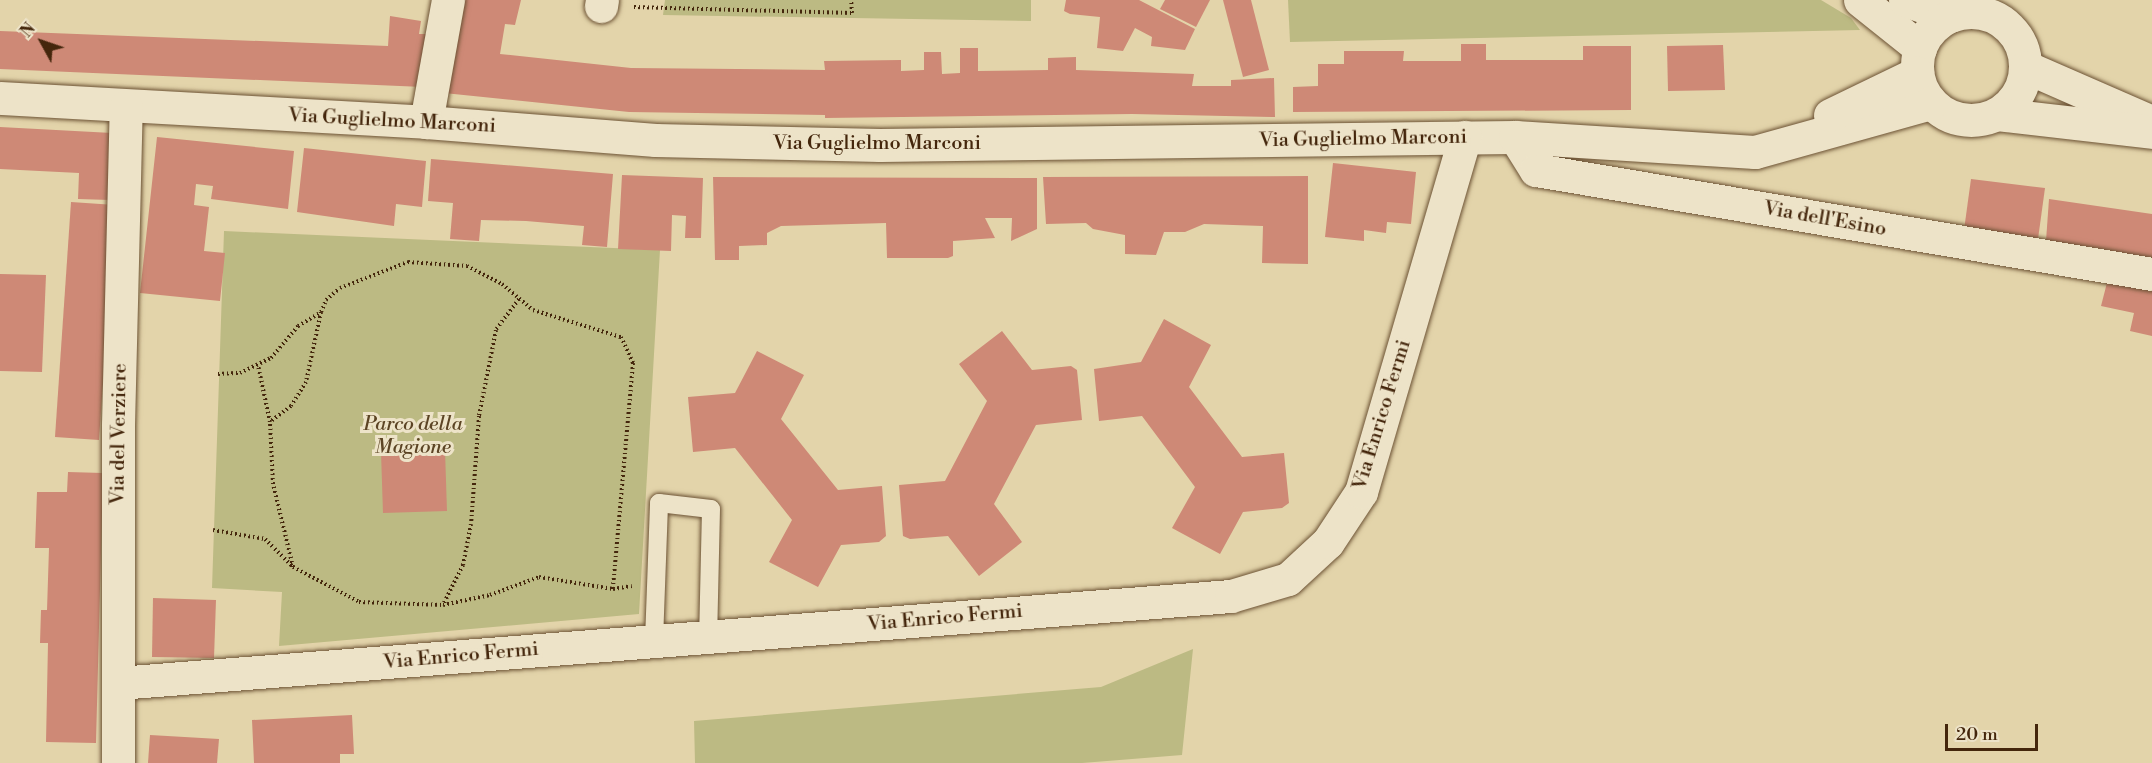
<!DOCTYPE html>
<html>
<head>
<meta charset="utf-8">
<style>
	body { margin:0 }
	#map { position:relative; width:2152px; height:763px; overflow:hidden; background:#e3d4aa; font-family:"Libre Bodoni",serif }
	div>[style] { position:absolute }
	.green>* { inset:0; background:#bcba83 }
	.building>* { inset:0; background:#ce8976 }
	.path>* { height:4px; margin-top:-2px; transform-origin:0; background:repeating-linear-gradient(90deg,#44260c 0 1.5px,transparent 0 4.5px) }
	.roads { filter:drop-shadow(0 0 2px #6c5234) drop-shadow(0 0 2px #6c5234) }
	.lane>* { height:18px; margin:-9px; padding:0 9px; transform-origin:9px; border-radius:9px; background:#ede3c8 }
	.street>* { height:33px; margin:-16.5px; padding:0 16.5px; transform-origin:16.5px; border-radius:16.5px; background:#ede3c8 }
	.secondary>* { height:33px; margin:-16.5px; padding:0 16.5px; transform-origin:16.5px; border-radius:16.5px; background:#ede3c8 }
	.secondary>.ring { margin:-16.5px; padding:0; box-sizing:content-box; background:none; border:33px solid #ede3c8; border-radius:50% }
	span { translate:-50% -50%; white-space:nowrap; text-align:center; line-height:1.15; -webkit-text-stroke:6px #ede3c8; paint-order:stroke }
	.street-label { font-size:20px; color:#44260c }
	.park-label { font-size:20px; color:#5c4424; font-style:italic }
	.north { position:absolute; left:12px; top:12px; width:60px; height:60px; -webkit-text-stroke:4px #ede3c8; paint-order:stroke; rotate:310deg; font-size:16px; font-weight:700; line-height:24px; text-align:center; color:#44260c }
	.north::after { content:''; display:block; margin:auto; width:21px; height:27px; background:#44260c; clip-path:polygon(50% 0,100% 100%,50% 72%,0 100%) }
	.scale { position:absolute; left:1945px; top:724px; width:93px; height:27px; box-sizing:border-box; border:3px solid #44260c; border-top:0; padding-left:8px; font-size:18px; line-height:21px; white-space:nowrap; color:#44260c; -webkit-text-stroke:4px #ede3c8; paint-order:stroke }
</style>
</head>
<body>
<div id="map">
	<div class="green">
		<i style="clip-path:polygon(665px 0,1031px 0,1031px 21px,663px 15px)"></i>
		<i style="clip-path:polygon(1288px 0,1821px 0,1851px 18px,1860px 30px,1290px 42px)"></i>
		<i style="clip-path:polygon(224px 231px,660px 250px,639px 614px,279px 646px,282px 592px,212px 588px)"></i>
		<i style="clip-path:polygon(1193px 649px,1182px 755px,1082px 763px,695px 763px,694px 721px,1101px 687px)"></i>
	</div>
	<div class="building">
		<i style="clip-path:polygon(464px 0,521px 0,515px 25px,505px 24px,500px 54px,631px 68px,825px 70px,824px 61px,901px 60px,901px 71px,924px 70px,924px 52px,941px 52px,942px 74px,960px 73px,960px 48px,978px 48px,978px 71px,1048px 70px,1048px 58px,1076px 57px,1076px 70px,1194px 74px,1192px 86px,1231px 86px,1231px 80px,1274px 78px,1275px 117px,1132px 114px,825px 118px,825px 115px,629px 112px,444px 93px)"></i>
		<i style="clip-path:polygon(1066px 0,1139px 0,1195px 29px,1185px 50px,1151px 46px,1152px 37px,1135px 28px,1123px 51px,1097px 48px,1100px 17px,1070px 14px,1064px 11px)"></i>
		<i style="clip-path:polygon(1165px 0,1210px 0,1196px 27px,1160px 9px)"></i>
		<i style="clip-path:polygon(1223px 0,1251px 0,1269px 70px,1243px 77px)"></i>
		<i style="clip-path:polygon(390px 16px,421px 21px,419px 34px,429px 34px,423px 87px,0 69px,0 31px,388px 46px)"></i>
		<i style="clip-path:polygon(1461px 44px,1486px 44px,1486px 60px,1583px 60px,1583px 46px,1631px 46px,1631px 110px,1293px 112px,1293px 87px,1318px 86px,1318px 64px,1344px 64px,1344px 51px,1404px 51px,1403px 61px,1461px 61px)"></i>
		<i style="clip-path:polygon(1723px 45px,1725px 90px,1668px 91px,1667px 46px)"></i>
		<i style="clip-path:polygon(0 127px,112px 133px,110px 200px,78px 199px,79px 173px,0 169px)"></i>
		<i style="clip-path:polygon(157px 137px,294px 151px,288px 209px,211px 199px,213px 186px,196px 184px,194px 205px,209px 207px,204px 251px,225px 253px,220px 301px,140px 293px)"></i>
		<i style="clip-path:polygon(304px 148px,426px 161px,422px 207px,396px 204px,394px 226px,297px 212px)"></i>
		<i style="clip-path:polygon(431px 159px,613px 174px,607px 247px,582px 245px,584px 226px,526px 221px,481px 220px,479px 241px,450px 239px,453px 203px,428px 201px)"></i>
		<i style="clip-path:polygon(1333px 163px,1416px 172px,1411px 224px,1387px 222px,1386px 233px,1364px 230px,1364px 241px,1325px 237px)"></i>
		<i style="clip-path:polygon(622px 175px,703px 178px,701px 238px,685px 238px,686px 216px,672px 215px,671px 251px,618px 249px)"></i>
		<i style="clip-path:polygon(1308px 176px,1308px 264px,1262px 263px,1263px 226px,1204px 224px,1185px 232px,1164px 232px,1156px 255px,1125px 254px,1125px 235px,1093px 229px,1086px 223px,1046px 224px,1043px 177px)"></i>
		<i style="clip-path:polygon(713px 177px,1037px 178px,1037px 229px,1011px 241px,1012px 218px,985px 218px,995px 238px,953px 241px,953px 256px,948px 258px,887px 258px,886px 223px,781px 226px,767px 233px,767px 245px,739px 246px,739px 260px,715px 260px)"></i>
		<i style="clip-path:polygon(1971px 179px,2045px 188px,2038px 239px,1964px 230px)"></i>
		<i style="clip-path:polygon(2049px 199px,2152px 214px,2152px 258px,2046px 241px)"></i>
		<i style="clip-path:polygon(71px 202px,115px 205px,99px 440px,55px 437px)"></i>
		<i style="clip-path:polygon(0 274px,46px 275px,42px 372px,0 371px)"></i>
		<i style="clip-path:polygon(2109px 275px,2152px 284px,2152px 336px,2130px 331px,2134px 313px,2101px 306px)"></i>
		<i style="clip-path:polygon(1164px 319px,1211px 345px,1189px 387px,1242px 457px,1284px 453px,1289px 503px,1282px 508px,1243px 512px,1220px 554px,1172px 528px,1195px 487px,1142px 416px,1099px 421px,1094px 369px,1141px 362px)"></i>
		<i style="clip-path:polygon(1002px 331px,1032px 370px,1071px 366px,1077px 370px,1082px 420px,1036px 425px,994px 504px,1022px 542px,979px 576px,948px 536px,910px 539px,903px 536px,899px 485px,945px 481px,987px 401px,959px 364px)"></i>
		<i style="clip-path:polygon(757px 351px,804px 375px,781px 419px,838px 490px,882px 486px,886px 536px,879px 542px,841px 545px,818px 587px,769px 562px,792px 520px,735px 448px,693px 452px,688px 397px,735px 393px)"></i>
		<i style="clip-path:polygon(445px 450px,447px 511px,383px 513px,381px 452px)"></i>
		<i style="clip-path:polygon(68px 472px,103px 473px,96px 743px,46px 742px,48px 643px,40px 643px,41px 610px,47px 610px,49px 548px,35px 548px,37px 492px,67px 492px)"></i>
		<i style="clip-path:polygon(153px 598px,216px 600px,214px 658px,152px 657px)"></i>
		<i style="clip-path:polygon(352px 715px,354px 754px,340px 754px,340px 763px,254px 763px,252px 720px)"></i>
		<i style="clip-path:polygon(150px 735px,219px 739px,217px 763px,148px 763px)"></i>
	</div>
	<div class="path">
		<i style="left:634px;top:7px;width:218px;rotate:1.6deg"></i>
		<i style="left:852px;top:13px;width:13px;rotate:-94deg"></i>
		<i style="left:519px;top:299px;width:39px;rotate:127deg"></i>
		<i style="left:496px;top:330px;width:88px;rotate:101.2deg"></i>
		<i style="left:479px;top:416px;width:108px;rotate:94.2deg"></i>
		<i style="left:471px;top:524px;width:42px;rotate:101deg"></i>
		<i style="left:463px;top:565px;width:45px;rotate:116.6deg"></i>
		<i style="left:443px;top:605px;width:48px;rotate:-12deg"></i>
		<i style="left:490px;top:595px;width:52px;rotate:-20.2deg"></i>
		<i style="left:539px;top:577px;width:75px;rotate:9.2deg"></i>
		<i style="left:321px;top:312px;width:13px;rotate:-67deg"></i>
		<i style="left:326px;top:300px;width:18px;rotate:-41deg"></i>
		<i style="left:340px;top:288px;width:73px;rotate:-20.9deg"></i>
		<i style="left:408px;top:262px;width:59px;rotate:3.9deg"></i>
		<i style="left:467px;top:266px;width:39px;rotate:27deg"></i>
		<i style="left:502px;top:284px;width:40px;rotate:40deg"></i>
		<i style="left:533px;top:310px;width:92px;rotate:17.1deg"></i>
		<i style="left:621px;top:337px;width:29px;rotate:65deg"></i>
		<i style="left:633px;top:363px;width:227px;rotate:95.1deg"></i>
		<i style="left:613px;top:589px;width:19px;rotate:-9deg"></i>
		<i style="left:218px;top:374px;width:22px;rotate:-3deg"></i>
		<i style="left:240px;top:373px;width:34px;rotate:-26deg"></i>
		<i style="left:271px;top:358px;width:42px;rotate:-49.8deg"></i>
		<i style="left:298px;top:326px;width:27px;rotate:-31deg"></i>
		<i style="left:321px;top:312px;width:72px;rotate:102.1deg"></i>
		<i style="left:306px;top:382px;width:28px;rotate:122deg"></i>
		<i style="left:291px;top:406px;width:26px;rotate:143deg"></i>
		<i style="left:213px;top:530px;width:53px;rotate:9.8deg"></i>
		<i style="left:265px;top:539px;width:40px;rotate:45deg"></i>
		<i style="left:293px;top:567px;width:85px;rotate:-103.5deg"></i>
		<i style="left:273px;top:484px;width:62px;rotate:-92.8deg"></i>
		<i style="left:270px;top:422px;width:58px;rotate:-101.9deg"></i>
		<i style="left:293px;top:567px;width:75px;rotate:27.9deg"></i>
		<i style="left:359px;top:602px;width:84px;rotate:2deg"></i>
	</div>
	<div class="roads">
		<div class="lane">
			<i style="left:654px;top:641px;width:138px;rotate:-87.9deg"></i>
			<i style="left:659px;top:503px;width:52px;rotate:6.6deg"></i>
			<i style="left:711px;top:509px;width:128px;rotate:91.3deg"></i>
		</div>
		<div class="street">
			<i style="left:601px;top:6px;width:6px;rotate:-81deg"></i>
			<i style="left:426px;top:122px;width:124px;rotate:-79.8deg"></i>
			<i style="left:1515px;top:137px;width:39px;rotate:58deg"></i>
			<i style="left:1536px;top:170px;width:625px;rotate:9.58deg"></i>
		</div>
		<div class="secondary">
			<i style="left:1860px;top:0;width:77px;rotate:38.7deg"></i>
			<i style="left:1905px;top:0;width:48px;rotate:19.6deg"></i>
			<i class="ring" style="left:1917px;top:12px;width:75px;height:75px"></i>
			<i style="left:2026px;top:67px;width:137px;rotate:23.6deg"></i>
			<i style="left:0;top:98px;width:427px;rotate:3.2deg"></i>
			<i style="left:426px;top:122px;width:230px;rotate:4.5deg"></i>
			<i style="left:655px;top:140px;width:225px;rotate:1.3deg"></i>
			<i style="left:880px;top:145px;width:635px;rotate:-0.72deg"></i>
			<i style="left:1515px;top:137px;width:240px;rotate:3.6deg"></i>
			<i style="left:1755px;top:152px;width:183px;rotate:-15.6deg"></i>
			<i style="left:1997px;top:114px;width:156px;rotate:6.6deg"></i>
			<i style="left:1830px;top:115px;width:97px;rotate:-25.8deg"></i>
			<i style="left:118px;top:683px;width:1116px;rotate:-4.47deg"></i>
			<i style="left:1231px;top:596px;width:59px;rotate:-16.6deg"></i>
			<i style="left:1288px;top:579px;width:54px;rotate:-42.8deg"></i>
			<i style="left:1328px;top:542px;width:60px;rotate:-56.6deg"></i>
			<i style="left:1361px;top:492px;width:370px;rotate:-73.7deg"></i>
			<i style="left:118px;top:763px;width:338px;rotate:-90deg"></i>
			<i style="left:118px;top:425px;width:319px;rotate:-88.6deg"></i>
		</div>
	</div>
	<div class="street-label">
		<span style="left:392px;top:121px;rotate:3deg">Via Guglielmo Marconi</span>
		<span style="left:1363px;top:139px;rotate:-1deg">Via Guglielmo Marconi</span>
		<span style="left:877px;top:143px">Via Guglielmo Marconi</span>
		<span style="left:1825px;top:219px;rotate:10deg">Via dell'Esino</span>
		<span style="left:1382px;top:415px;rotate:-73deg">Via Enrico Fermi</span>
		<span style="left:119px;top:434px;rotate:-89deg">Via del Verziere</span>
		<span style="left:945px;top:618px;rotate:-5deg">Via Enrico Fermi</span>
		<span style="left:461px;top:656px;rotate:-5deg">Via Enrico Fermi</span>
	</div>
	<div class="park-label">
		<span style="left:413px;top:436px">Parco della<br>Magione</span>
	</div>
	<div class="north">N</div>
	<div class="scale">20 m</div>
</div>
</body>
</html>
